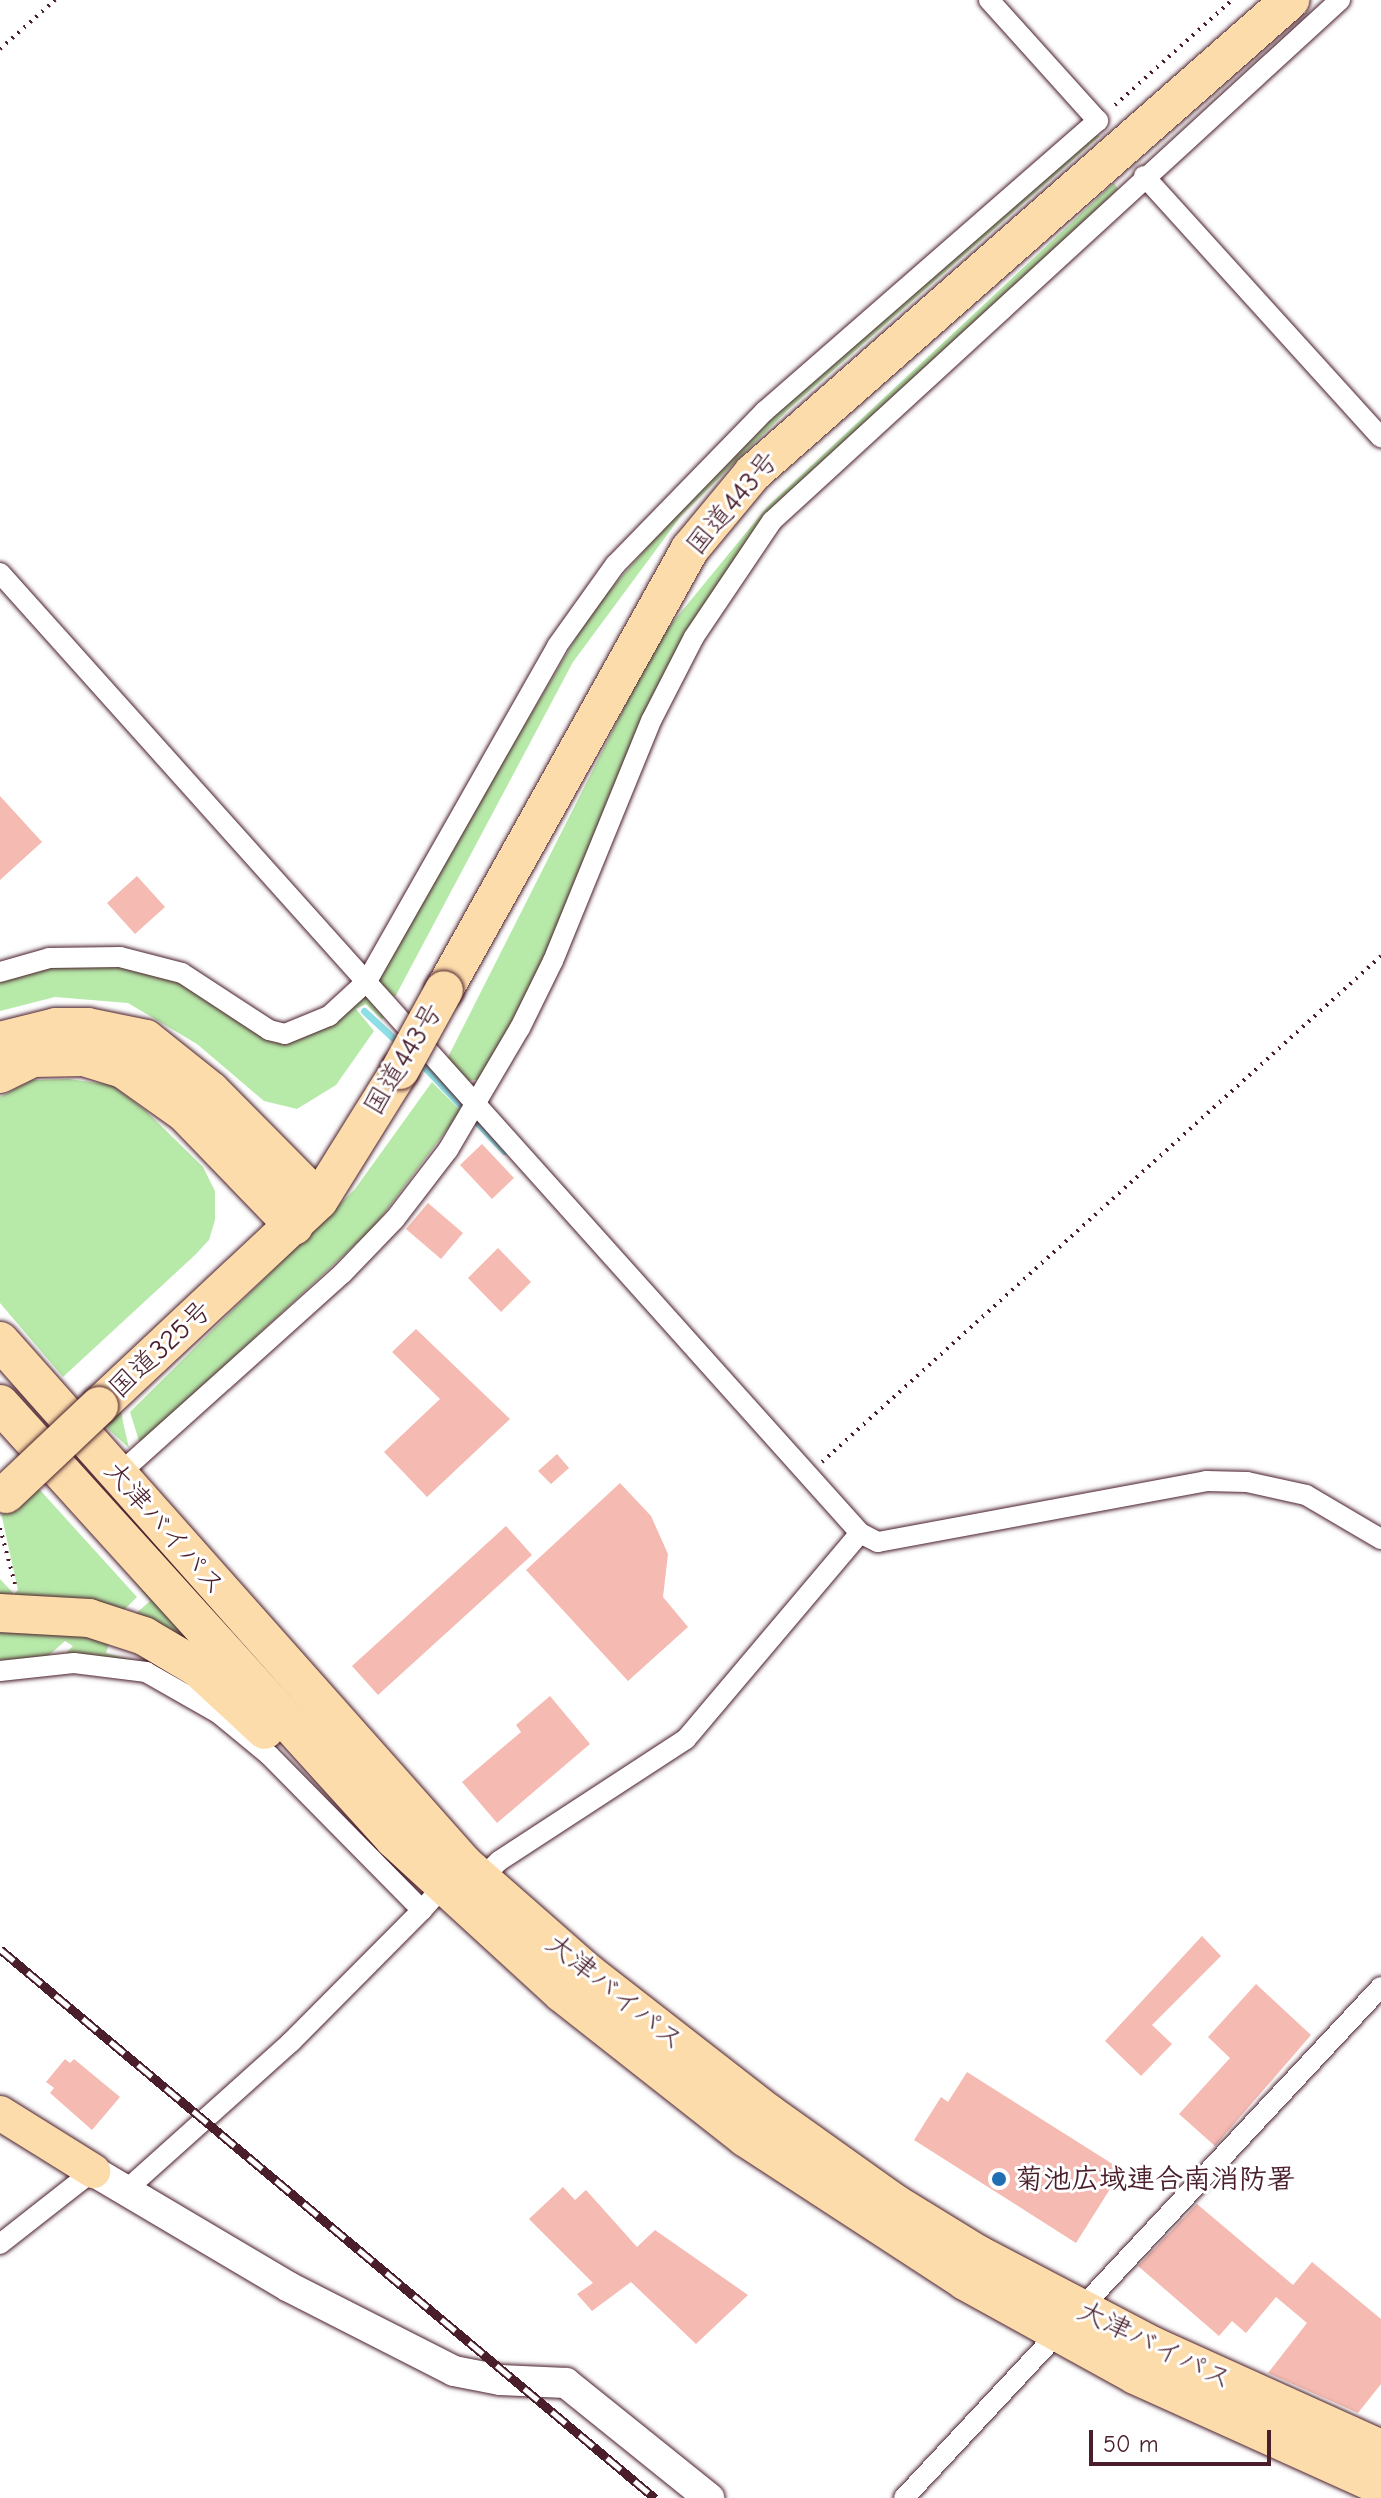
<!DOCTYPE html>
<html>
<head>
<meta charset="utf-8">
<style>
	body { margin:0 }
	#map { position:relative; width:1381px; height:2498px; overflow:hidden; background:#fff; font-family:"Comic Neue","Klee One",sans-serif }
	div>[style] { position:absolute }
	.green>* { inset:0; background:#b7e9a9 }
	.stream>* { height:7px; margin:-3.5px; padding:0 3.5px; transform-origin:3.5px; border-radius:3.5px; background:#8ddfe5 }
	.building>* { inset:0; background:#f5bab1 }
	.path>* { height:4px; margin-top:-2px; transform-origin:0; background:repeating-linear-gradient(90deg,#4a1f2b 0 2px,transparent 0 8px) }
	.roads { filter:drop-shadow(0 0 2px #4a1f2b) drop-shadow(0 0 2px #4a1f2b) }
	.street>* { height:20px; margin:-10px; padding:0 10px; transform-origin:10px; border-radius:10px; background:#fff }
	.secondary>* { height:30px; margin:-15px; padding:0 15px; transform-origin:15px; border-radius:15px; background:#fff }
	.primary>* { height:34px; margin:-17px; padding:0 17px; transform-origin:17px; border-radius:17px; background:#fddcac }
	.highway>* { height:38px; margin:-19px; padding:0 19px; transform-origin:19px; border-radius:19px; background:#fddcac }
	.rail>* { height:9px; margin-top:-4.5px; transform-origin:0; background:repeating-linear-gradient(90deg,#fff 0 18px,#4a1f2b 0 36px); box-sizing:border-box; border-block:2px solid #4a1f2b }
	.bridges { filter:drop-shadow(0 0 2px #4a1f2b) drop-shadow(0 0 2px #4a1f2b) }
	.highway-bridge>* { height:38px; margin:-19px; padding:0 19px; transform-origin:19px; border-radius:19px; background:#fddcac }
	.dots>* { width:22px; height:22px; translate:-50% -50%; box-sizing:border-box; border:4px solid #fff; border-radius:50% }
	span { translate:-50% -50%; white-space:nowrap; text-align:center; line-height:1.15; -webkit-text-stroke:6px #fff; paint-order:stroke }
	.street-label { font-size:28px; color:#4a1f2b }
	.poi-label { font-size:28px; color:#4a1f2b; font-weight:700 }
	.left { translate:0 -50%; text-align:left }
	.scale { position:absolute; left:1089px; top:2430px; width:182px; height:36px; box-sizing:border-box; border:4px solid #4a1f2b; border-top:0; padding-left:10px; font-size:24px; line-height:28px; white-space:nowrap; color:#4a1f2b; -webkit-text-stroke:6px #fff; paint-order:stroke }
</style>
</head>
<body>
<div id="map">
	<div class="green">
		<i style="clip-path:polygon(1095px 134px,1100px 136px,789px 409px,681px 516px,573px 662px,395px 997px,379px 982px,381px 968px,593px 609px,725px 459px)"></i>
		<i style="clip-path:polygon(1114px 183px,1118px 189px,746px 544px,525px 1004px,481px 1079px,469px 1081px,447px 1059px,659px 639px,767px 507px)"></i>
		<i style="clip-path:polygon(117px 964px,175px 980px,258px 1032px,369px 995px,387px 1010px,382px 1020px,366px 1004px,356px 1009px,374px 1031px,336px 1085px,297px 1109px,264px 1101px,197px 1044px,128px 1003px,55px 997px,0 1011px,0 978px,35px 967px)"></i>
		<i style="clip-path:polygon(69px 1079px,112px 1085px,146px 1111px,203px 1167px,215px 1191px,215px 1220px,209px 1240px,195px 1255px,63px 1377px,0 1303px,0 1097px,32px 1080px)"></i>
		<i style="clip-path:polygon(432px 1082px,461px 1111px,373px 1228px,140px 1444px,130px 1412px,355px 1189px)"></i>
		<i style="clip-path:polygon(121px 1409px,123px 1422px,129px 1448px,96px 1418px)"></i>
		<i style="clip-path:polygon(30px 1479px,137px 1597px,116px 1618px,0 1606px,0 1579px,14px 1594px,18px 1590px,0 1508px)"></i>
		<i style="clip-path:polygon(130px 1576px,229px 1679px,132px 1617px,150px 1601px)"></i>
		<i style="clip-path:polygon(0 1629px,46px 1629px,110px 1641px,106px 1653px,136px 1661px,65px 1654px,73px 1646px,65px 1641px,47px 1657px,0 1663px)"></i>
	</div>
	<div class="stream">
		<i style="left:364px;top:1011px;width:50px;rotate:42.6deg"></i>
		<i style="left:419px;top:1061px;width:124px;rotate:46.6deg"></i>
	</div>
	<div class="building">
		<i style="clip-path:polygon(0 796px,42px 842px,0 880px)"></i>
		<i style="clip-path:polygon(137px 876px,165px 907px,135px 934px,107px 903px)"></i>
		<i style="clip-path:polygon(482px 1144px,514px 1178px,492px 1199px,460px 1165px)"></i>
		<i style="clip-path:polygon(428px 1203px,463px 1233px,441px 1259px,406px 1229px)"></i>
		<i style="clip-path:polygon(498px 1248px,531px 1282px,501px 1312px,468px 1278px)"></i>
		<i style="clip-path:polygon(416px 1329px,510px 1419px,427px 1497px,384px 1452px,440px 1399px,392px 1352px)"></i>
		<i style="clip-path:polygon(557px 1454px,569px 1468px,551px 1484px,538px 1471px)"></i>
		<i style="clip-path:polygon(620px 1483px,651px 1516px,668px 1554px,663px 1597px,688px 1627px,628px 1681px,526px 1570px)"></i>
		<i style="clip-path:polygon(506px 1526px,532px 1555px,378px 1695px,352px 1666px)"></i>
		<i style="clip-path:polygon(550px 1696px,590px 1744px,497px 1823px,462px 1782px,521px 1732px,516px 1725px)"></i>
		<i style="clip-path:polygon(1202px 1936px,1221px 1956px,1152px 2025px,1172px 2044px,1141px 2076px,1105px 2041px)"></i>
		<i style="clip-path:polygon(1256px 1984px,1311px 2035px,1215px 2146px,1179px 2114px,1230px 2058px,1208px 2037px)"></i>
		<i style="clip-path:polygon(65px 2059px,70px 2063px,74px 2059px,120px 2097px,92px 2130px,50px 2093px,54px 2088px,46px 2082px)"></i>
		<i style="clip-path:polygon(967px 2072px,1122px 2170px,1076px 2243px,914px 2140px,941px 2097px,948px 2102px)"></i>
		<i style="clip-path:polygon(563px 2187px,575px 2200px,586px 2190px,637px 2247px,655px 2230px,748px 2295px,696px 2344px,631px 2282px,592px 2311px,577px 2294px,593px 2283px,529px 2219px)"></i>
		<i style="clip-path:polygon(1197px 2204px,1293px 2285px,1312px 2262px,1381px 2319px,1381px 2384px,1358px 2413px,1268px 2373px,1307px 2323px,1276px 2297px,1246px 2333px,1232px 2321px,1219px 2336px,1138px 2266px)"></i>
	</div>
	<div class="path">
		<i style="left:0;top:49px;width:74px;rotate:-41.7deg"></i>
		<i style="left:1115px;top:105px;width:157px;rotate:-41.9deg"></i>
		<i style="left:822px;top:1462px;width:754px;rotate:-42.15deg"></i>
		<i style="left:0;top:1528px;width:58px;rotate:75deg"></i>
	</div>
	<div class="roads">
		<div class="street">
			<i style="left:1144px;top:176px;width:353px;rotate:47.8deg"></i>
			<i style="left:0;top:573px;width:1289px;rotate:48.14deg"></i>
			<i style="left:860px;top:1533px;width:270px;rotate:130.2deg"></i>
			<i style="left:686px;top:1739px;width:223px;rotate:146.9deg"></i>
			<i style="left:499px;top:1861px;width:25px;rotate:135deg"></i>
			<i style="left:0;top:972px;width:51px;rotate:-15.9deg"></i>
			<i style="left:49px;top:958px;width:71px;rotate:-0.8deg"></i>
			<i style="left:120px;top:957px;width:64px;rotate:14.5deg"></i>
			<i style="left:182px;top:973px;width:104px;rotate:33.2deg"></i>
			<i style="left:269px;top:1030px;width:16px;rotate:14deg"></i>
			<i style="left:285px;top:1034px;width:48px;rotate:-22.2deg"></i>
			<i style="left:329px;top:1016px;width:52px;rotate:-42.6deg"></i>
			<i style="left:367px;top:981px;width:385px;rotate:-60.4deg"></i>
			<i style="left:557px;top:646px;width:100px;rotate:-54.4deg"></i>
			<i style="left:615px;top:565px;width:215px;rotate:-45.8deg"></i>
			<i style="left:765px;top:411px;width:442px;rotate:-41.1deg"></i>
			<i style="left:1098px;top:121px;width:163px;rotate:-132deg"></i>
			<i style="left:119px;top:1474px;width:300px;rotate:-41.9deg"></i>
			<i style="left:342px;top:1274px;width:76px;rotate:-46.1deg"></i>
			<i style="left:395px;top:1219px;width:87px;rotate:-52.5deg"></i>
			<i style="left:448px;top:1150px;width:142px;rotate:-59.5deg"></i>
			<i style="left:520px;top:1028px;width:75px;rotate:-63.8deg"></i>
			<i style="left:553px;top:961px;width:261px;rotate:-67.8deg"></i>
			<i style="left:652px;top:719px;width:92px;rotate:-62.9deg"></i>
			<i style="left:694px;top:637px;width:140px;rotate:-56.1deg"></i>
			<i style="left:772px;top:521px;width:771px;rotate:-42.53deg"></i>
			<i style="left:860px;top:1533px;width:20px;rotate:27deg"></i>
			<i style="left:878px;top:1542px;width:334px;rotate:-10.5deg"></i>
			<i style="left:1206px;top:1481px;width:41px;rotate:1.4deg"></i>
			<i style="left:1247px;top:1482px;width:60px;rotate:12.4deg"></i>
			<i style="left:1306px;top:1495px;width:87px;rotate:30.4deg"></i>
			<i style="left:0;top:1671px;width:74px;rotate:-6.2deg"></i>
			<i style="left:74px;top:1663px;width:73px;rotate:7.1deg"></i>
			<i style="left:146px;top:1672px;width:83px;rotate:29.7deg"></i>
			<i style="left:218px;top:1713px;width:66px;rotate:39.5deg"></i>
			<i style="left:269px;top:1755px;width:218px;rotate:45.4deg"></i>
			<i style="left:422px;top:1910px;width:39px;rotate:-48deg"></i>
			<i style="left:125px;top:2191px;width:223px;rotate:-41.9deg"></i>
			<i style="left:291px;top:2042px;width:186px;rotate:-45.2deg"></i>
			<i style="left:0;top:2244px;width:118px;rotate:-38.1deg"></i>
			<i style="left:904px;top:2498px;width:699px;rotate:-46.97deg"></i>
		</div>
		<div class="secondary">
			<i style="left:93px;top:2171px;width:228px;rotate:30.6deg"></i>
			<i style="left:289px;top:2287px;width:185px;rotate:27deg"></i>
			<i style="left:454px;top:2371px;width:47px;rotate:11.1deg"></i>
			<i style="left:500px;top:2380px;width:66px;rotate:2.6deg"></i>
			<i style="left:566px;top:2383px;width:184px;rotate:38.8deg"></i>
		</div>
		<div class="primary">
			<i style="left:0;top:2113px;width:110px;rotate:31.9deg"></i>
		</div>
		<div class="highway">
			<i style="left:444px;top:990px;width:505px;rotate:-60.85deg"></i>
			<i style="left:690px;top:549px;width:99px;rotate:-50.3deg"></i>
			<i style="left:753px;top:473px;width:716px;rotate:-41.37deg"></i>
			<i style="left:0;top:1041px;width:58px;rotate:-14deg"></i>
			<i style="left:56px;top:1027px;width:32px"></i>
			<i style="left:88px;top:1027px;width:59px;rotate:11.7deg"></i>
			<i style="left:146px;top:1039px;width:83px;rotate:38.7deg"></i>
			<i style="left:211px;top:1091px;width:153px;rotate:45.3deg"></i>
			<i style="left:0;top:1074px;width:37px;rotate:-26deg"></i>
			<i style="left:33px;top:1058px;width:51px;rotate:-1.1deg"></i>
			<i style="left:84px;top:1057px;width:41px;rotate:17.1deg"></i>
			<i style="left:123px;top:1069px;width:76px;rotate:35.4deg"></i>
			<i style="left:185px;top:1113px;width:157px;rotate:46deg"></i>
			<i style="left:0;top:1341px;width:699px;rotate:48.42deg"></i>
			<i style="left:464px;top:1864px;width:165px;rotate:41.3deg"></i>
			<i style="left:588px;top:1973px;width:228px;rotate:37.9deg"></i>
			<i style="left:768px;top:2113px;width:155px;rotate:35.5deg"></i>
			<i style="left:894px;top:2203px;width:100px;rotate:31.5deg"></i>
			<i style="left:979px;top:2255px;width:199px;rotate:27.6deg"></i>
			<i style="left:1155px;top:2347px;width:248px;rotate:24.3deg"></i>
			<i style="left:0;top:1404px;width:587px;rotate:47.83deg"></i>
			<i style="left:394px;top:1839px;width:228px;rotate:42.5deg"></i>
			<i style="left:562px;top:1993px;width:234px;rotate:38.2deg"></i>
			<i style="left:746px;top:2138px;width:262px;rotate:33.1deg"></i>
			<i style="left:965px;top:2281px;width:194px;rotate:28.9deg"></i>
			<i style="left:1135px;top:2375px;width:270px;rotate:24.3deg"></i>
			<i style="left:99px;top:1406px;width:301px;rotate:-43.1deg"></i>
			<i style="left:319px;top:1200px;width:153px;rotate:-58.1deg"></i>
			<i style="left:0;top:1613px;width:89px;rotate:3.2deg"></i>
			<i style="left:89px;top:1618px;width:58px;rotate:18.1deg"></i>
			<i style="left:144px;top:1636px;width:63px;rotate:30.7deg"></i>
			<i style="left:198px;top:1668px;width:91px;rotate:42.8deg"></i>
		</div>
	</div>
	<div class="rail">
		<i style="left:0;top:1949px;width:855px;rotate:39.97deg"></i>
	</div>
	<div class="bridges">
		<div class="highway-bridge">
			<i style="left:400px;top:1070px;width:91px;rotate:-61.2deg"></i>
			<i style="left:6px;top:1494px;width:128px;rotate:-43.4deg"></i>
		</div>
	</div>
	<div class="dots">
		<i style="left:999px;top:2179px;background:#1f6fb2"></i>
	</div>
	<div class="street-label">
		<span style="left:732px;top:503px;rotate:-50deg">国道443号</span>
		<span style="left:403px;top:1059px;rotate:-59deg">国道443号</span>
		<span style="left:160px;top:1349px;rotate:-43deg">国道325号</span>
		<span style="left:165px;top:1528px;rotate:49deg">大津バイパス</span>
		<span style="left:615px;top:1992px;rotate:39deg">大津バイパス</span>
		<span style="left:1155px;top:2345px;rotate:26deg">大津バイパス</span>
	</div>
	<div class="poi-label">
		<span class="left" style="left:1015px;top:2179px">菊池広域連合南消防署</span>
	</div>
	<div class="scale">50 m</div>
</div>
</body>
</html>
